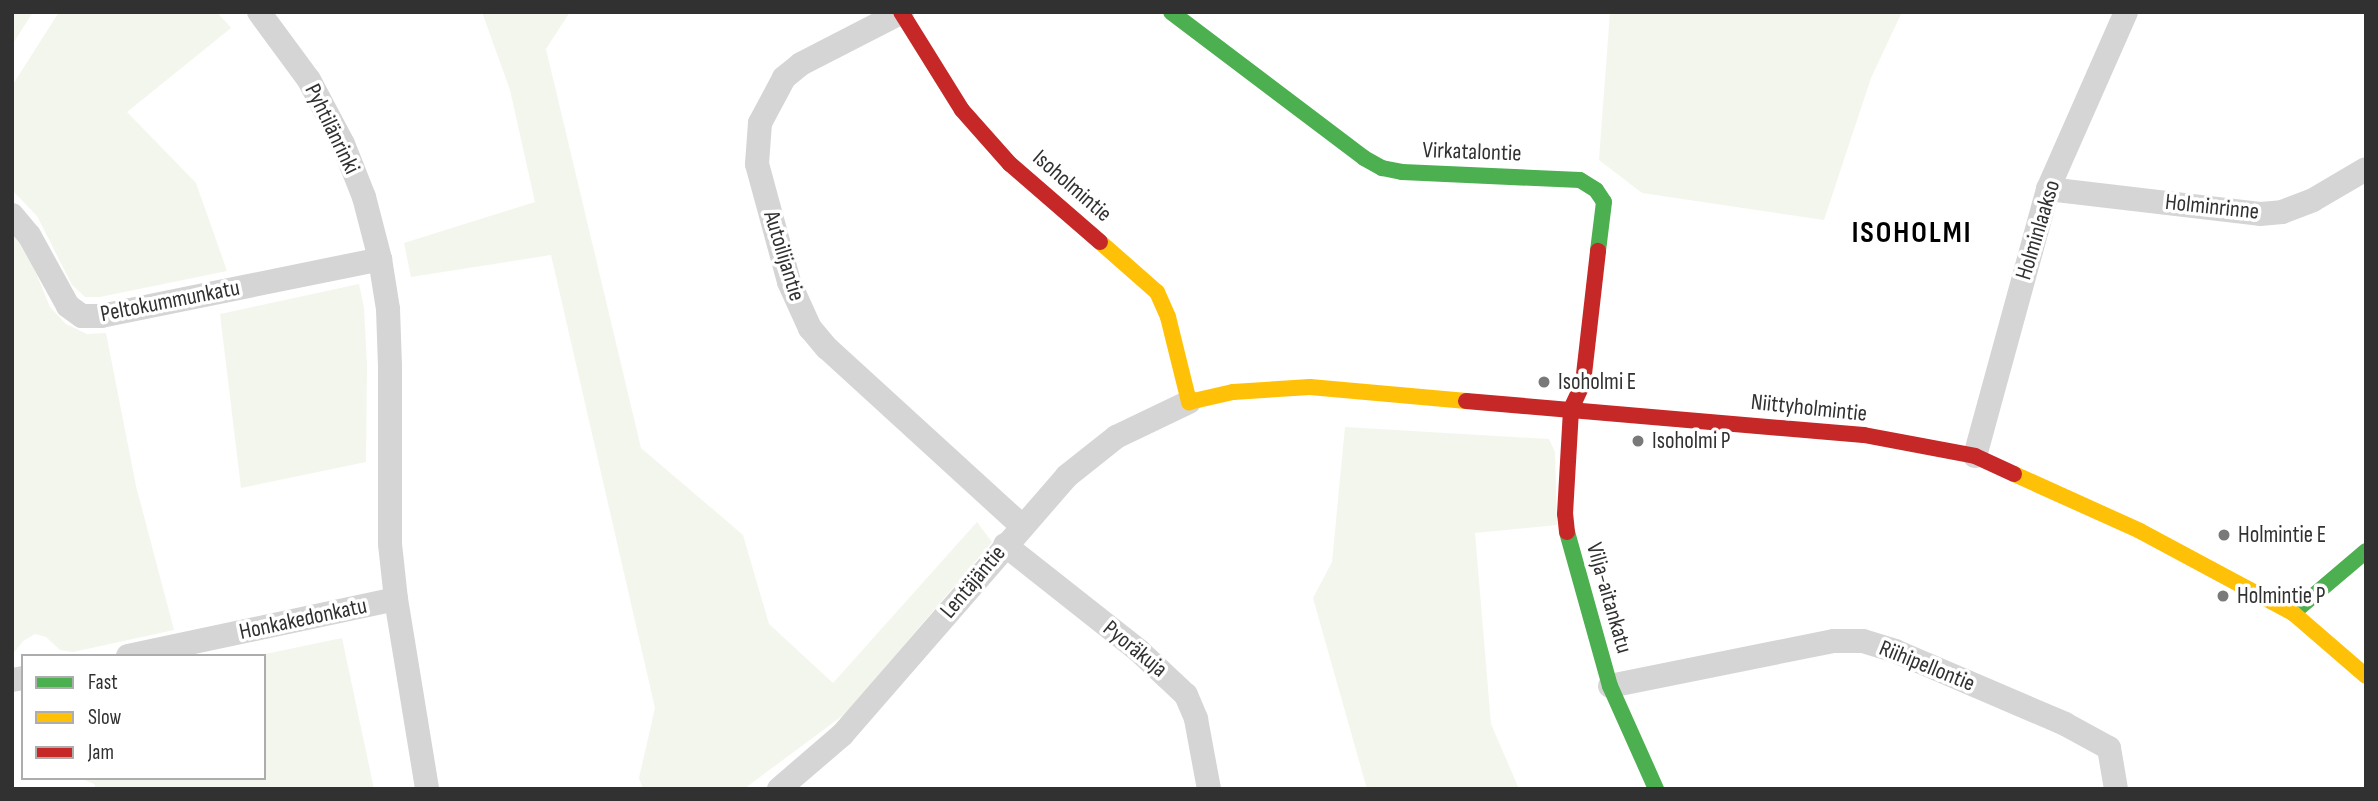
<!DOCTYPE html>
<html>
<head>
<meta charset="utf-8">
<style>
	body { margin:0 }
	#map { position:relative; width:2378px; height:801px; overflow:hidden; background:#fff; font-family:"Sofia Sans Condensed",sans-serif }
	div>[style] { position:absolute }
	.green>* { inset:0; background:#f3f6ed }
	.street>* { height:24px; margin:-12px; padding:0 12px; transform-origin:12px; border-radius:12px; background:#d5d5d5 }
	.fast>* { height:16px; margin:-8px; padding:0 8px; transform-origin:8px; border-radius:8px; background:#4caf50 }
	.slow>* { height:16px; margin:-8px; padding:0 8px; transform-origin:8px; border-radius:8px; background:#ffc107 }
	.jam>* { height:16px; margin:-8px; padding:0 8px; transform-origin:8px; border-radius:8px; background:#c62828 }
	.dots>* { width:19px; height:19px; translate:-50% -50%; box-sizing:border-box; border:4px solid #fff; border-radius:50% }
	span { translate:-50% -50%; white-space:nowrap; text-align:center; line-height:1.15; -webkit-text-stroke:7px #fff; paint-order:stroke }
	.street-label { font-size:23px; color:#313131 }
	.poi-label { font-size:23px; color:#313131 }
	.left { translate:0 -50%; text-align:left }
	.district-label { font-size:30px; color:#000; font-weight:700; letter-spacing:2px }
	.frame { position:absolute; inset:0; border:14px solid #313131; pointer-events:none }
	.legend { position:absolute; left:21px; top:654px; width:245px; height:126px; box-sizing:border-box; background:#fff; border:2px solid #adadad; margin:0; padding:9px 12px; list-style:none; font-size:21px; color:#313131 }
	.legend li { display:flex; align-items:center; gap:14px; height:35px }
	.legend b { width:35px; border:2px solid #adadad }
</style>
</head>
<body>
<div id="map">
	<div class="green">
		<i style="clip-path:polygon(12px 12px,33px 12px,12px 45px)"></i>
		<i style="clip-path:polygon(59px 12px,217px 12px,231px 28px,127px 112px,196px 183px,227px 271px,100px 297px,85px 297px,72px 285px,37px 216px,12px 190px,12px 86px)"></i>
		<i style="clip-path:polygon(482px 12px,570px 12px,546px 49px,641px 448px,743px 535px,769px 624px,833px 683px,977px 522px,992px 542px,846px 713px,744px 789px,643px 789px,639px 778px,655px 708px,551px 255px,411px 277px,404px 243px,535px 202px,510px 90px)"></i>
		<i style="clip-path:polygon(1610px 12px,1902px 12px,1871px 78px,1824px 220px,1642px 193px,1599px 160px)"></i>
		<i style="clip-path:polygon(12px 231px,26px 249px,50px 307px,66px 324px,87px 334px,106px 333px,136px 486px,174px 630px,73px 652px,60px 650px,46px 637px,35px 634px,23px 641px,12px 655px)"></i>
		<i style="clip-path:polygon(359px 284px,364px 308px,367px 365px,366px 462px,241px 488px,220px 314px)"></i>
		<i style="clip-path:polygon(1345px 427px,1549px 439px,1555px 452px,1557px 525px,1475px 533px,1491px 724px,1519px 789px,1367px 789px,1313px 598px,1332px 562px)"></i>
		<i style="clip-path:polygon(342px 638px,374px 789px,96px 789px,94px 784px,80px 778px,264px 778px,264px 656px,256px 656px)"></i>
	</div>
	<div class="street">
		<i style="left:259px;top:12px;width:84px;rotate:53.7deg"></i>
		<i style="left:309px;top:80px;width:72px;rotate:62deg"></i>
		<i style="left:343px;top:144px;width:57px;rotate:68.4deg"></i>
		<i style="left:364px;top:197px;width:64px;rotate:75.5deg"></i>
		<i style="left:380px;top:259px;width:51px;rotate:80.9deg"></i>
		<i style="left:388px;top:309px;width:56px;rotate:88deg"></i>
		<i style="left:390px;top:365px;width:179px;rotate:90deg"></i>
		<i style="left:390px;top:544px;width:55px;rotate:83.8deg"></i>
		<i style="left:396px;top:599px;width:193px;rotate:80.7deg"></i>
		<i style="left:902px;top:12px;width:114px;rotate:152.8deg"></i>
		<i style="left:801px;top:64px;width:22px;rotate:141deg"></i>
		<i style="left:784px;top:78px;width:51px;rotate:118.1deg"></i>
		<i style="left:760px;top:123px;width:41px;rotate:94.2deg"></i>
		<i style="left:757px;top:164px;width:122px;rotate:74.8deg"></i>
		<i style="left:789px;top:282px;width:51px;rotate:65.5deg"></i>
		<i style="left:810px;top:328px;width:26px;rotate:50deg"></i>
		<i style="left:827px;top:348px;width:263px;rotate:42.4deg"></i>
		<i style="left:2048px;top:189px;width:213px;rotate:6.7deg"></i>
		<i style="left:2260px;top:214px;width:22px;rotate:-5deg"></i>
		<i style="left:2282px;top:212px;width:33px;rotate:-21deg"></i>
		<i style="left:2313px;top:200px;width:61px;rotate:-30.3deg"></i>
		<i style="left:12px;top:215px;width:26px;rotate:50deg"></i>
		<i style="left:29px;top:235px;width:81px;rotate:61.2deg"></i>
		<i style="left:68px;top:306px;width:17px;rotate:36deg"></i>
		<i style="left:82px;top:316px;width:19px"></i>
		<i style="left:101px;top:316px;width:285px;rotate:-11.5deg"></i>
		<i style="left:1975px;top:456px;width:277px;rotate:-74.7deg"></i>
		<i style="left:2048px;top:189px;width:193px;rotate:-66.2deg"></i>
		<i style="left:1005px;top:545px;width:171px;rotate:38.3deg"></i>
		<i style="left:1139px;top:651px;width:64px;rotate:43.1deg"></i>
		<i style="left:1186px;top:695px;width:26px;rotate:67deg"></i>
		<i style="left:1196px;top:719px;width:71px;rotate:79.5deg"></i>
		<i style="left:128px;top:656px;width:274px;rotate:-12deg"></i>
		<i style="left:12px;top:680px;width:11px;rotate:-10deg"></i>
		<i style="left:1610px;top:686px;width:228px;rotate:-11.4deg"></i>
		<i style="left:1834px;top:641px;width:29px"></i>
		<i style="left:1863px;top:641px;width:34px;rotate:17deg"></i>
		<i style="left:1895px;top:651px;width:185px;rotate:23.2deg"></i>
		<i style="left:2065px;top:724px;width:50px;rotate:28.6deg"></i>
		<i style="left:2109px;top:748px;width:42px;rotate:80.3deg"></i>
		<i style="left:779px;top:789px;width:83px;rotate:-40.6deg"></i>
		<i style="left:842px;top:735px;width:343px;rotate:-49deg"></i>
		<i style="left:1067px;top:476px;width:63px;rotate:-38.5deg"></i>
		<i style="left:1116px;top:437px;width:81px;rotate:-25.6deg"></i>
	</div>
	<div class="fast">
		<i style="left:1171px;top:12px;width:242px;rotate:37.1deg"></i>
		<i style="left:1364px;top:158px;width:21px;rotate:29deg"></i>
		<i style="left:1382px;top:168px;width:20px;rotate:11deg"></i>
		<i style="left:1402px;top:172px;width:178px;rotate:2.6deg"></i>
		<i style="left:1580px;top:180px;width:19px;rotate:32deg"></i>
		<i style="left:1596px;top:190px;width:14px;rotate:56deg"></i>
		<i style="left:1604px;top:202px;width:49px;rotate:97deg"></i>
		<i style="left:1567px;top:532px;width:160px;rotate:74.4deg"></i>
		<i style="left:1610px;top:686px;width:113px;rotate:65.9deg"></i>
		<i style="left:2293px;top:613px;width:96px;rotate:-40.3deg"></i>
	</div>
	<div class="slow">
		<i style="left:1100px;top:242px;width:76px;rotate:41.3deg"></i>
		<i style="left:1157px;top:292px;width:27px;rotate:66deg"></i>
		<i style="left:1168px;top:317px;width:88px;rotate:76.1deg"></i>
		<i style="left:1189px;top:402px;width:45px;rotate:-12.8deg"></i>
		<i style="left:1233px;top:392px;width:77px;rotate:-3.7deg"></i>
		<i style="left:1310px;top:387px;width:157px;rotate:5.1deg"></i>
		<i style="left:2014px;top:474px;width:138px;rotate:24.3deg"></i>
		<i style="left:2140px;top:531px;width:174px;rotate:28.2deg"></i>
		<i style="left:2293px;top:613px;width:96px;rotate:40.8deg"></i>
	</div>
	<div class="jam">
		<i style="left:901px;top:12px;width:115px;rotate:58.1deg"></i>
		<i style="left:962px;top:110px;width:72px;rotate:48.4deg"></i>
		<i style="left:1010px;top:164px;width:119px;rotate:40.9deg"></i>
		<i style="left:1466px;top:401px;width:399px;rotate:4.9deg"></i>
		<i style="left:1864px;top:435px;width:113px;rotate:10.7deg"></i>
		<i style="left:1975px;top:456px;width:43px;rotate:24.8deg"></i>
		<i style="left:1567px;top:532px;width:18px;rotate:-96deg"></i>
		<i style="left:1565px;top:514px;width:105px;rotate:-86.7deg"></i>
		<i style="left:1571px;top:409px;width:29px;rotate:-65deg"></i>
		<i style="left:1583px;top:383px;width:133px;rotate:-83.5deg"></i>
	</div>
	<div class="dots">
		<i style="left:1544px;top:382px;background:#797979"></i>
		<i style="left:1638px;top:441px;background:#797979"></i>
		<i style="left:2224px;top:535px;background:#797979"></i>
		<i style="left:2223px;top:596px;background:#797979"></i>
	</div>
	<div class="street-label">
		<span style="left:332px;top:129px;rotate:64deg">Pyhtilänrinki</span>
		<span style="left:1472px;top:152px;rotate:2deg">Virkatalontie</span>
		<span style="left:1072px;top:186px;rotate:41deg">Isoholmintie</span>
		<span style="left:2212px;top:207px;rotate:6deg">Holminrinne</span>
		<span style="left:2038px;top:230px;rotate:-73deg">Holminlaakso</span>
		<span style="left:784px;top:256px;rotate:73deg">Autoilijantie</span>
		<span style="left:170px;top:301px;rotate:-11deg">Peltokummunkatu</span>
		<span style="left:1809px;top:408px;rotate:6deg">Niittyholmintie</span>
		<span style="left:973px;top:582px;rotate:-50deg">Lentäjäntie</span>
		<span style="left:1609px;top:598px;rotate:74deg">Vilja-aitankatu</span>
		<span style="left:303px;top:619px;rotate:-12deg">Honkakedonkatu</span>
		<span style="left:1135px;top:649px;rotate:39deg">Pyoräkuja</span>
		<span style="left:1927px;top:666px;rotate:22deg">Riihipellontie</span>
	</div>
	<div class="poi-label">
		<span class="left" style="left:1558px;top:382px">Isoholmi E</span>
		<span class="left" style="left:1652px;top:441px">Isoholmi P</span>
		<span class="left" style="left:2238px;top:535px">Holmintie E</span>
		<span class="left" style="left:2237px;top:596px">Holmintie P</span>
	</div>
	<div class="district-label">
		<span style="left:1912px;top:233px">ISOHOLMI</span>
	</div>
	<div class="frame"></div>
	<ul class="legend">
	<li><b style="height:9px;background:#4caf50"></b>Fast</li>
	<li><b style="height:9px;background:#ffc107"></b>Slow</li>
	<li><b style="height:9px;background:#c62828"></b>Jam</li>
	</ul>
</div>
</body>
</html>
